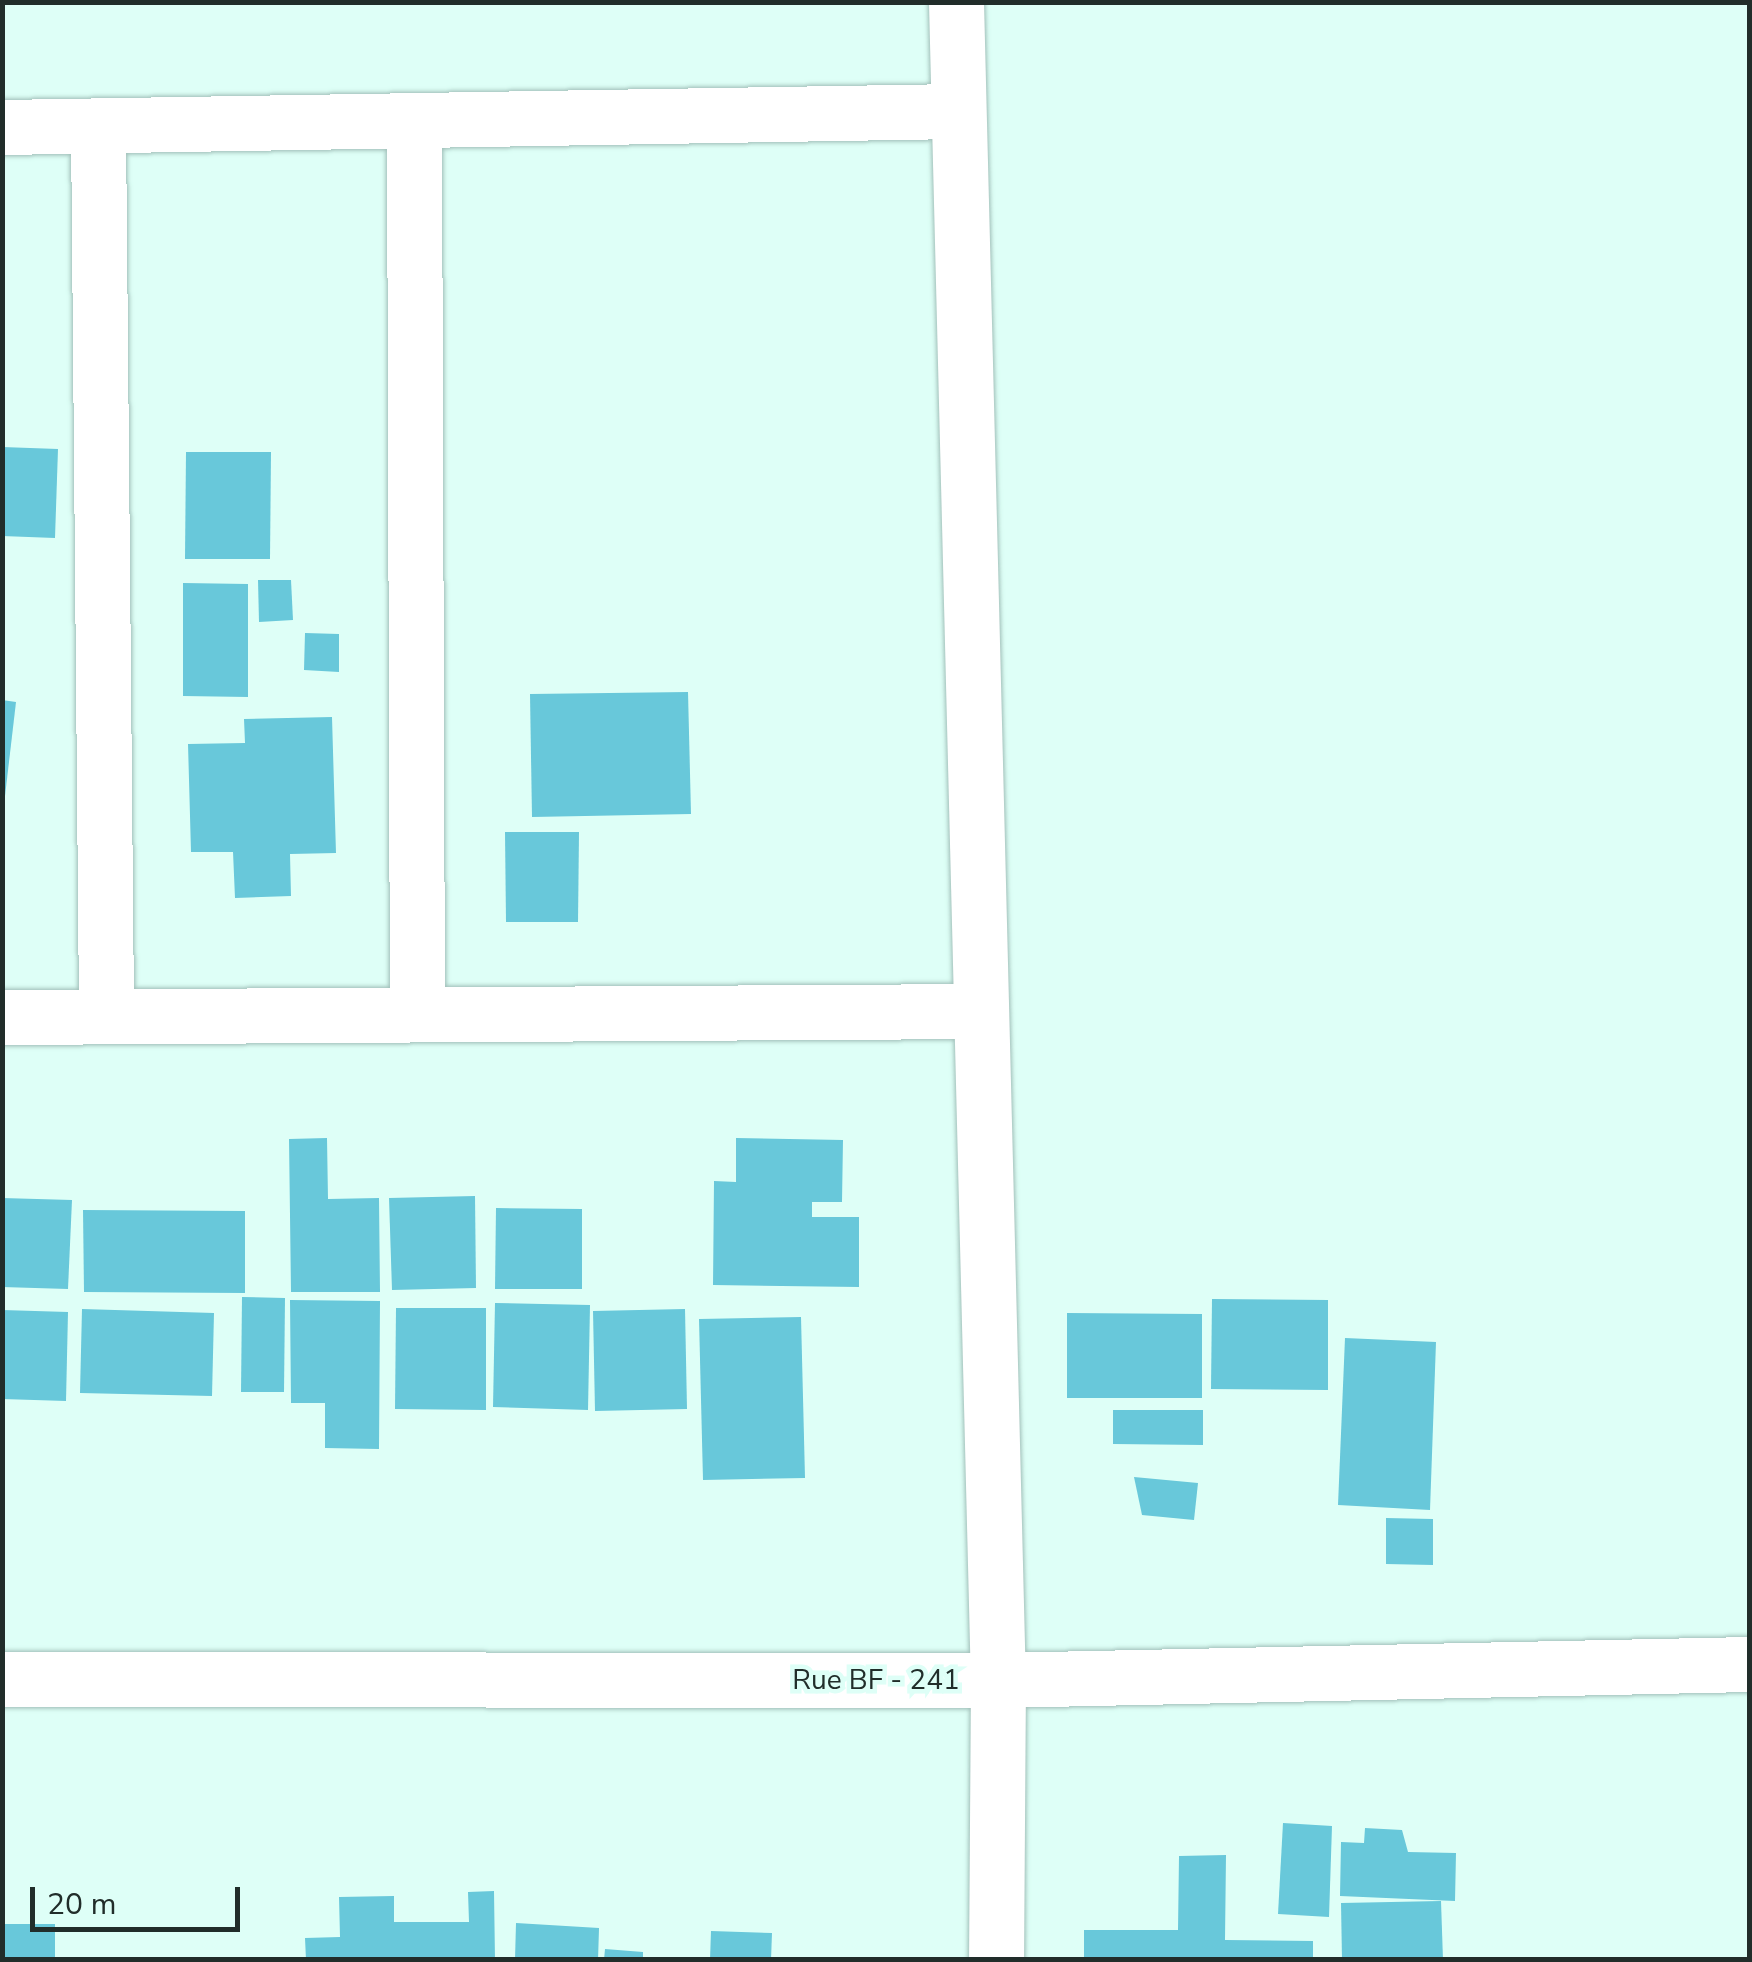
<!DOCTYPE html>
<html>
<head>
<meta charset="utf-8">
<style>
	body { margin:0 }
	#map { position:relative; width:1752px; height:1962px; overflow:hidden; background:#defff7; font-family:"Nunito Sans",sans-serif }
	div>[style] { position:absolute }
	.building>* { inset:0; background:#68c8da }
	.roads { filter:drop-shadow(0 0 2px #a2c1ba) drop-shadow(0 0 2px #a2c1ba) }
	.street>* { height:55px; margin:-27.5px; padding:0 27.5px; transform-origin:27.5px; border-radius:27.5px; background:#fff }
	span { translate:-50% -50%; white-space:nowrap; text-align:center; line-height:1.15; -webkit-text-stroke:9px #defff7; paint-order:stroke }
	.street-label { font-size:28px; color:#212d2a }
	.frame { position:absolute; inset:0; border:5px solid #212d2a; pointer-events:none }
	.scale { position:absolute; left:30px; top:1887px; width:210px; height:45px; box-sizing:border-box; border:5px solid #212d2a; border-top:0; padding-left:12px; font-size:30px; line-height:35px; white-space:nowrap; color:#212d2a; -webkit-text-stroke:8px #defff7; paint-order:stroke }
</style>
</head>
<body>
<div id="map">
	<div class="building">
		<i style="clip-path:polygon(2px 447px,58px 449px,55px 538px,2px 536px)"></i>
		<i style="clip-path:polygon(186px 452px,271px 452px,270px 559px,185px 559px)"></i>
		<i style="clip-path:polygon(258px 580px,291px 580px,293px 620px,259px 622px)"></i>
		<i style="clip-path:polygon(183px 583px,248px 584px,248px 697px,183px 696px)"></i>
		<i style="clip-path:polygon(305px 633px,339px 634px,339px 672px,304px 670px)"></i>
		<i style="clip-path:polygon(688px 692px,691px 814px,532px 817px,530px 694px)"></i>
		<i style="clip-path:polygon(2px 700px,16px 702px,5px 796px,2px 796px)"></i>
		<i style="clip-path:polygon(332px 717px,336px 853px,290px 854px,291px 896px,235px 898px,233px 852px,191px 852px,188px 744px,245px 743px,244px 719px)"></i>
		<i style="clip-path:polygon(505px 832px,579px 832px,578px 922px,506px 922px)"></i>
		<i style="clip-path:polygon(327px 1138px,328px 1199px,379px 1198px,380px 1292px,291px 1292px,289px 1139px)"></i>
		<i style="clip-path:polygon(736px 1138px,843px 1140px,842px 1202px,812px 1202px,812px 1217px,859px 1217px,859px 1287px,713px 1285px,714px 1181px,736px 1182px)"></i>
		<i style="clip-path:polygon(475px 1196px,476px 1288px,392px 1290px,389px 1198px)"></i>
		<i style="clip-path:polygon(2px 1198px,72px 1200px,68px 1289px,2px 1287px)"></i>
		<i style="clip-path:polygon(496px 1208px,582px 1209px,582px 1289px,495px 1289px)"></i>
		<i style="clip-path:polygon(83px 1210px,245px 1211px,245px 1293px,84px 1292px)"></i>
		<i style="clip-path:polygon(242px 1297px,285px 1298px,284px 1392px,241px 1392px)"></i>
		<i style="clip-path:polygon(1212px 1299px,1328px 1300px,1328px 1390px,1211px 1389px)"></i>
		<i style="clip-path:polygon(290px 1300px,380px 1301px,379px 1449px,325px 1448px,325px 1403px,291px 1403px)"></i>
		<i style="clip-path:polygon(495px 1303px,590px 1305px,588px 1410px,493px 1407px)"></i>
		<i style="clip-path:polygon(396px 1308px,486px 1308px,486px 1410px,395px 1409px)"></i>
		<i style="clip-path:polygon(82px 1309px,214px 1313px,212px 1396px,80px 1393px)"></i>
		<i style="clip-path:polygon(685px 1309px,687px 1409px,595px 1411px,593px 1311px)"></i>
		<i style="clip-path:polygon(2px 1310px,68px 1312px,66px 1401px,2px 1399px)"></i>
		<i style="clip-path:polygon(1067px 1313px,1202px 1314px,1202px 1398px,1067px 1398px)"></i>
		<i style="clip-path:polygon(801px 1317px,805px 1478px,703px 1480px,699px 1319px)"></i>
		<i style="clip-path:polygon(1345px 1338px,1436px 1342px,1430px 1510px,1338px 1505px)"></i>
		<i style="clip-path:polygon(1113px 1410px,1203px 1410px,1203px 1445px,1113px 1444px)"></i>
		<i style="clip-path:polygon(1134px 1477px,1198px 1483px,1194px 1520px,1142px 1515px)"></i>
		<i style="clip-path:polygon(1386px 1518px,1433px 1519px,1433px 1565px,1386px 1564px)"></i>
		<i style="clip-path:polygon(1283px 1823px,1332px 1826px,1329px 1917px,1278px 1914px)"></i>
		<i style="clip-path:polygon(1365px 1828px,1402px 1830px,1408px 1852px,1456px 1853px,1455px 1901px,1340px 1896px,1341px 1842px,1364px 1843px)"></i>
		<i style="clip-path:polygon(1226px 1855px,1225px 1940px,1313px 1941px,1313px 1960px,1084px 1960px,1084px 1930px,1178px 1930px,1179px 1856px)"></i>
		<i style="clip-path:polygon(494px 1891px,495px 1960px,306px 1960px,305px 1938px,340px 1937px,339px 1897px,394px 1896px,394px 1922px,469px 1922px,468px 1892px)"></i>
		<i style="clip-path:polygon(1441px 1901px,1443px 1960px,1342px 1960px,1341px 1903px)"></i>
		<i style="clip-path:polygon(516px 1923px,599px 1928px,598px 1960px,515px 1960px)"></i>
		<i style="clip-path:polygon(2px 1924px,55px 1924px,55px 1960px,2px 1960px)"></i>
		<i style="clip-path:polygon(711px 1931px,772px 1933px,771px 1960px,710px 1960px)"></i>
		<i style="clip-path:polygon(605px 1949px,643px 1952px,643px 1960px,604px 1960px)"></i>
	</div>
	<div class="roads">
		<div class="street">
			<i style="left:956px;top:2px;width:1679px;rotate:88.57deg"></i>
			<i style="left:998px;top:1680px;width:280px;rotate:90.4deg"></i>
			<i style="left:414px;top:124px;width:890px;rotate:89.81deg"></i>
			<i style="left:98px;top:126px;width:889px;rotate:89.48deg"></i>
			<i style="left:2px;top:127px;width:956px;rotate:-0.96deg"></i>
			<i style="left:2px;top:1017px;width:979px;rotate:-0.35deg"></i>
			<i style="left:2px;top:1679px;width:996px;rotate:0.06deg"></i>
			<i style="left:998px;top:1680px;width:752px;rotate:-1.22deg"></i>
		</div>
	</div>
	<div class="street-label">
		<span style="left:876px;top:1680px">Rue BF - 241</span>
	</div>
	<div class="frame"></div>
	<div class="scale">20 m</div>
</div>
</body>
</html>
